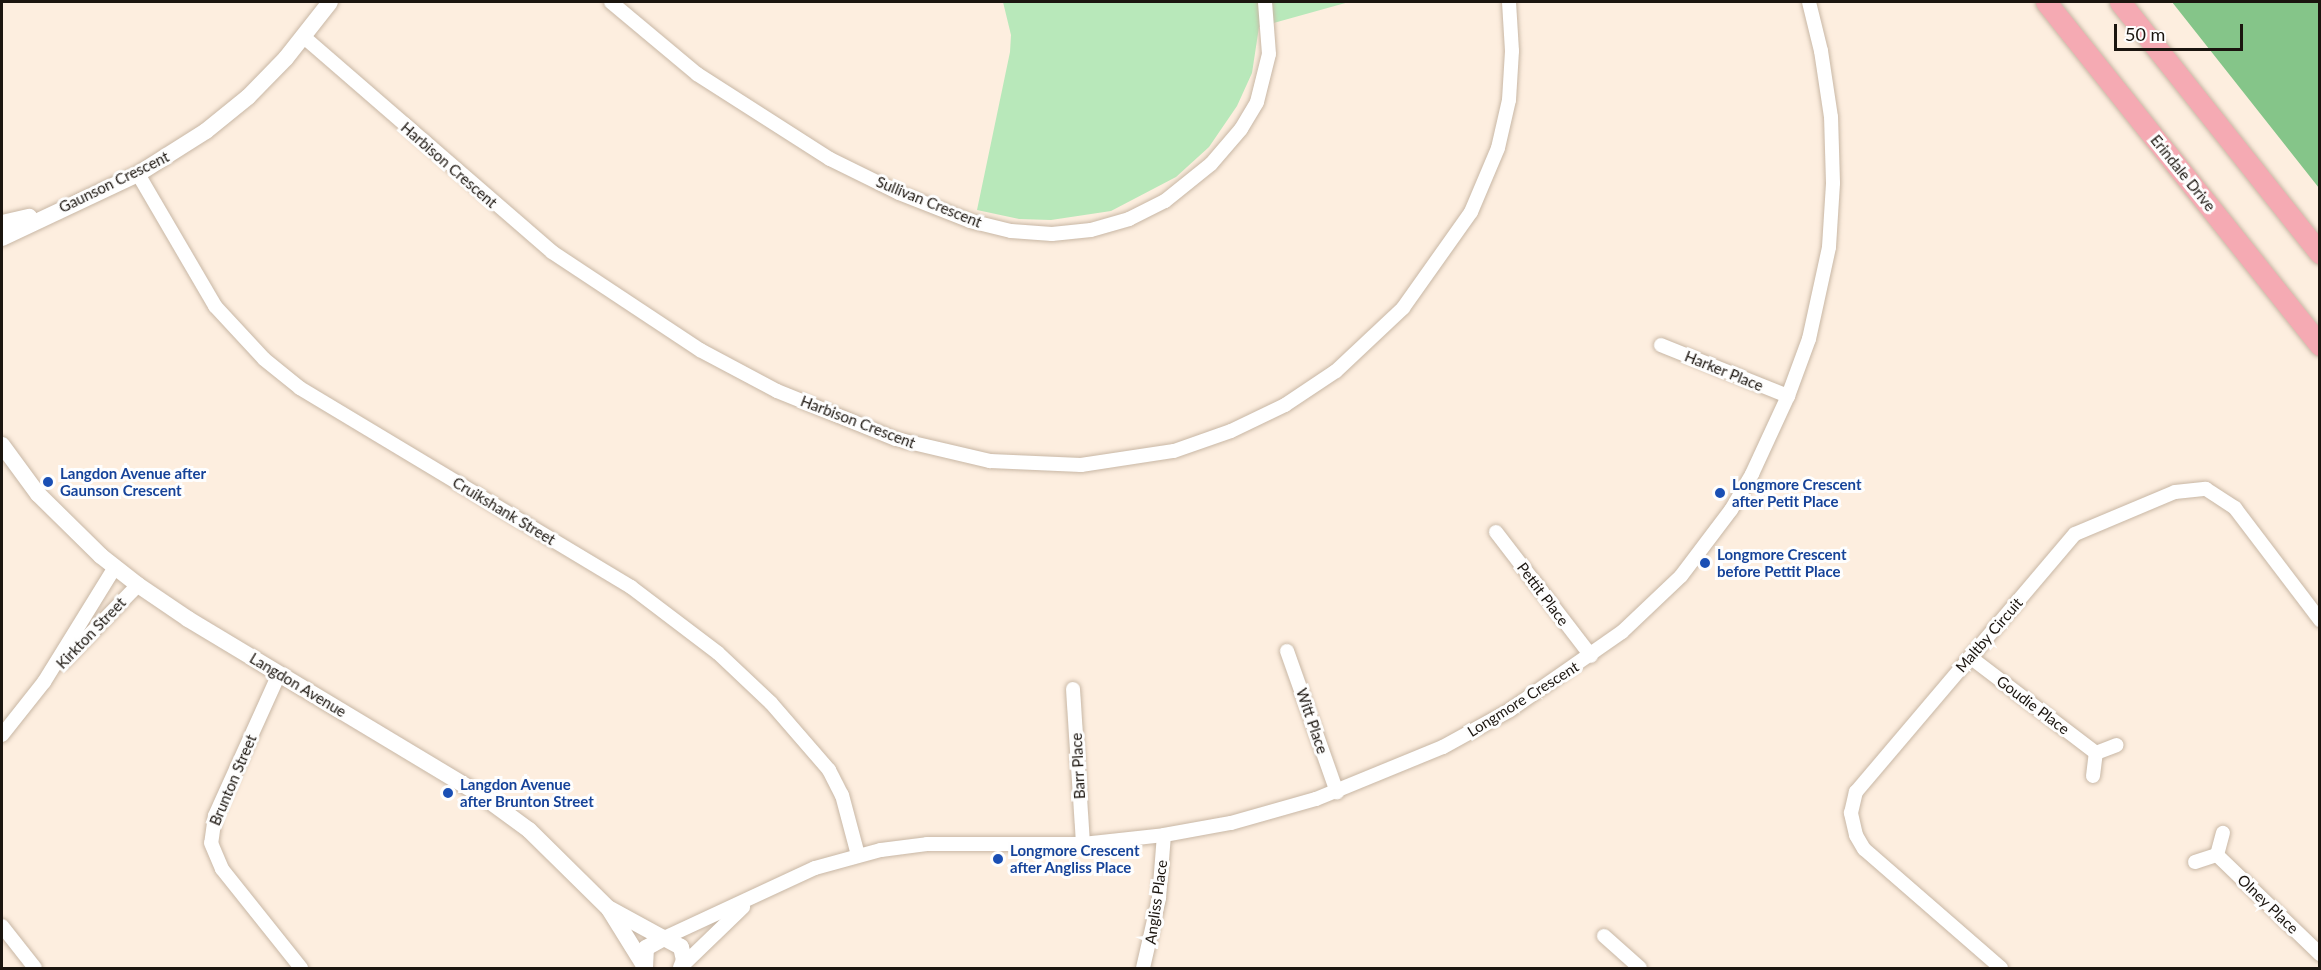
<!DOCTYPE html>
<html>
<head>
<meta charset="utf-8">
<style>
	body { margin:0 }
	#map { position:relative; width:2321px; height:970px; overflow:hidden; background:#fdeedf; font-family:Lato,sans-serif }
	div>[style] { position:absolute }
	.green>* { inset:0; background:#b8e8ba }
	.forest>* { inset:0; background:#85c589 }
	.roads { filter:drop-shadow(0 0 2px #c8b7a5) drop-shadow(0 0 2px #c8b7a5) }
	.minor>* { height:14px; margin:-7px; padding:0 7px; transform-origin:7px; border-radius:7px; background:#fff }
	.tertiary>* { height:16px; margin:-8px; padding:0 8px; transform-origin:8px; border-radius:8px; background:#fff }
	.primary>* { height:21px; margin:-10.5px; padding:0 10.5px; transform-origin:10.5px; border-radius:10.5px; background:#f5aab3 }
	.dots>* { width:16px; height:16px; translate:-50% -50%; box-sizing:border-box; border:3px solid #fefefe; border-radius:50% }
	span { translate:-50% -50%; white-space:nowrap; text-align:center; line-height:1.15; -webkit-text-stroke:6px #fefefe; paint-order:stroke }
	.street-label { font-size:15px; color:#1b150f }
	.transit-label { font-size:15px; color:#164399; font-weight:700 }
	.left { translate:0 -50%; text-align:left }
	.frame { position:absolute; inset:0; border:3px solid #1b150f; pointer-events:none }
	.scale { position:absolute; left:2114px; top:24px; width:129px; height:27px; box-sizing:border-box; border:3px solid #1b150f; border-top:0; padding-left:8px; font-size:18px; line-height:21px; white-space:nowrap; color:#1b150f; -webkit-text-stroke:4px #fefefe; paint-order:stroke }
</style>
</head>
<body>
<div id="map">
	<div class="green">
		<i style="clip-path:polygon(1003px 2px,1349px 2px,1259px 27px,1252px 73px,1237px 106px,1209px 147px,1176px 177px,1111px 211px,1051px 220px,1019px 219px,977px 210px,1010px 52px,1011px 35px)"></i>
	</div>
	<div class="forest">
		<i style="clip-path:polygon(2172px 2px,2319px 2px,2319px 188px,2255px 107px)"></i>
	</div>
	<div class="roads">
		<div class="minor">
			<i style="left:611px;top:2px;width:112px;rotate:39.9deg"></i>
			<i style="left:697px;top:74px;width:158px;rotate:32.6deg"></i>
			<i style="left:830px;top:159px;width:77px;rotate:26.2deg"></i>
			<i style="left:899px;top:193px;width:76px;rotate:21.5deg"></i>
			<i style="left:970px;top:221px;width:42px;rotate:13.7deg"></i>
			<i style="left:1011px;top:231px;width:41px;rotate:4.2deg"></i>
			<i style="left:1052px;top:234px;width:39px;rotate:-6deg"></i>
			<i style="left:1091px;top:230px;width:40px;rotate:-16deg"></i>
			<i style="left:1129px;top:219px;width:40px;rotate:-26.6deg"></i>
			<i style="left:1165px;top:201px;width:59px;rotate:-38.8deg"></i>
			<i style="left:1211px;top:164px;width:46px;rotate:-49.4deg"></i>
			<i style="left:1241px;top:129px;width:31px;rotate:-59deg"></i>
			<i style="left:1257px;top:102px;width:49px;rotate:-76deg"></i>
			<i style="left:1269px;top:54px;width:52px;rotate:-94.4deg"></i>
			<i style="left:304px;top:37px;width:328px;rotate:40.9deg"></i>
			<i style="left:552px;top:252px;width:178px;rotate:33.5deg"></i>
			<i style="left:700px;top:350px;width:87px;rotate:28deg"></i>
			<i style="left:777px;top:391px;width:128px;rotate:22deg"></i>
			<i style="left:896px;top:439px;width:97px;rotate:13.2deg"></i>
			<i style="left:990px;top:461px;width:91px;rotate:2.5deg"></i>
			<i style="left:1081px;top:465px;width:94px;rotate:-8.6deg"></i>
			<i style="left:1174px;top:451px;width:60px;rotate:-19.3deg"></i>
			<i style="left:1231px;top:431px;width:60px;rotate:-25.7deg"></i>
			<i style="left:1285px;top:405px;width:61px;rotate:-33.7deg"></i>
			<i style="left:1336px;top:371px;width:92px;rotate:-43.2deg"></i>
			<i style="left:1403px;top:308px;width:118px;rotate:-54.7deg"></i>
			<i style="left:1471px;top:212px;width:69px;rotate:-67.1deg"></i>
			<i style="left:1498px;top:148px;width:49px;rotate:-77.1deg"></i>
			<i style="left:1509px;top:100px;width:49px;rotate:-86.5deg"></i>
			<i style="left:1512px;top:51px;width:49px;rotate:-93.5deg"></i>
			<i style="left:138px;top:174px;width:153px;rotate:59.7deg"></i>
			<i style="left:215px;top:306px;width:72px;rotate:47.2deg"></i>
			<i style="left:264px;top:359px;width:46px;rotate:38.9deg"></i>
			<i style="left:300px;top:388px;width:386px;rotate:31deg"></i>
			<i style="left:631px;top:587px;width:109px;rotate:37.2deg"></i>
			<i style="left:718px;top:653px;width:73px;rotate:43.3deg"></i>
			<i style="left:771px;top:703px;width:89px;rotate:49.1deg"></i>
			<i style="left:829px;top:770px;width:28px;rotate:63deg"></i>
			<i style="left:842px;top:795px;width:62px;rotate:75.1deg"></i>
			<i style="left:1661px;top:345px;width:137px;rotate:21.9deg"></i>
			<i style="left:1496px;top:532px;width:156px;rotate:52.5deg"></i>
			<i style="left:1287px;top:651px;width:150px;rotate:70.5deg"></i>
			<i style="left:1970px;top:657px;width:158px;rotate:37.3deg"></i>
			<i style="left:2096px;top:753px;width:22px;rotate:-21deg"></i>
			<i style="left:62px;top:663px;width:109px;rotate:-45.7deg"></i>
			<i style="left:279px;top:674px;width:156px;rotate:114.3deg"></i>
			<i style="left:215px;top:816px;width:27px;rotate:98deg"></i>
			<i style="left:211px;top:843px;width:28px;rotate:67deg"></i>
			<i style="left:222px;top:869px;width:127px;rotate:51.4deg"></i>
			<i style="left:1073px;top:689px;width:155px;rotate:86.3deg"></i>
			<i style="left:2px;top:735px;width:68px;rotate:-51.6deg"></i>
			<i style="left:44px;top:682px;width:135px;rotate:-58.3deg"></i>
			<i style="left:2093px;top:776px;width:23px;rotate:-83deg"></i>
			<i style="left:2217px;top:855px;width:23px;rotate:-75deg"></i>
			<i style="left:2195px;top:862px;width:23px;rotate:-18deg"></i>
			<i style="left:2217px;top:855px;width:143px;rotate:43.9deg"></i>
			<i style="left:2px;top:926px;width:53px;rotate:51.8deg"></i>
			<i style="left:1604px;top:936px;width:48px;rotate:41.6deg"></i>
			<i style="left:664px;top:938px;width:166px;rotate:-24.9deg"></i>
			<i style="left:815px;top:868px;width:68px;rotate:-15.3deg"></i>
			<i style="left:881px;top:850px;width:46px;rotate:-7.4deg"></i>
			<i style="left:927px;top:844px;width:156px"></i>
			<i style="left:1083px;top:844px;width:81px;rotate:-6.3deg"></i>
			<i style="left:1164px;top:835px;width:68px;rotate:-10.2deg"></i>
			<i style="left:1231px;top:823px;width:88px;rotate:-15.8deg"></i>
			<i style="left:1316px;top:799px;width:137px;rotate:-22.3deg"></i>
			<i style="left:1443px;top:747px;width:77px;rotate:-28.9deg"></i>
			<i style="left:1510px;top:710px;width:136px;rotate:-34.9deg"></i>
			<i style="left:1622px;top:632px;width:81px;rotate:-43.5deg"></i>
			<i style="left:1681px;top:576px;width:83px;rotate:-52.9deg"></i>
			<i style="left:1731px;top:510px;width:42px;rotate:-59.7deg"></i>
			<i style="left:1752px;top:474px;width:86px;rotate:-65.2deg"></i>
			<i style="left:1788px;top:396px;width:61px;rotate:-69.8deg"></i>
			<i style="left:1809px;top:339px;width:94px;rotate:-77.7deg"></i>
			<i style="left:1829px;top:247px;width:64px;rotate:-86.4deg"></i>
			<i style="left:1833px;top:183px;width:66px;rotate:-91.7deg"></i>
			<i style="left:1831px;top:117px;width:67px;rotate:-98.6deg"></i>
			<i style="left:1821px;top:51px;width:50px;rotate:-103.8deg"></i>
			<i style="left:682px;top:966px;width:85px;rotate:-44deg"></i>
			<i style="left:1143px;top:968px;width:72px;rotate:-77.1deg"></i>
			<i style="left:1159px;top:898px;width:63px;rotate:-85.5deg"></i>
			<i style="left:2001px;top:968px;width:181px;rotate:-139deg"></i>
			<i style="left:1864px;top:849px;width:16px;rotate:-120deg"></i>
			<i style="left:1856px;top:835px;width:23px;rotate:-103deg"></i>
			<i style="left:1851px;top:813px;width:22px;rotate:-77deg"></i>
			<i style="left:1856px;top:792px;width:338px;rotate:-49.7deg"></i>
			<i style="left:2075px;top:534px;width:108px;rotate:-22.8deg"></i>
			<i style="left:2175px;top:492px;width:31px;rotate:-6deg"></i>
			<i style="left:2206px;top:489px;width:35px;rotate:33deg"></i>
			<i style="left:2235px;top:508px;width:141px;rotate:52.8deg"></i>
		</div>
		<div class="tertiary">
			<i style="left:2px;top:223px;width:28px;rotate:-13deg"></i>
			<i style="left:2px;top:238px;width:150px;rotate:-25.2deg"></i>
			<i style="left:138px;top:174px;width:80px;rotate:-32.3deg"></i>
			<i style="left:206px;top:131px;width:54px;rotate:-39deg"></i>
			<i style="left:248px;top:97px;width:54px;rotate:-45.7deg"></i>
			<i style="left:286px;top:58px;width:71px;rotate:-51.8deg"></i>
			<i style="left:2px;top:445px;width:61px;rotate:53.7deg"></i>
			<i style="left:38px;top:494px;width:88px;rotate:44.5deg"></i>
			<i style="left:101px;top:556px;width:47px;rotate:38.1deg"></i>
			<i style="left:138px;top:585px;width:60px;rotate:34.2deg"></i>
			<i style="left:188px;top:619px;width:345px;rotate:31deg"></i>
			<i style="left:484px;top:797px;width:56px;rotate:36.3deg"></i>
			<i style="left:529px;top:830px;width:112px;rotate:44.6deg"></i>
			<i style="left:609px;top:909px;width:68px;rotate:58.2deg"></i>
			<i style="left:610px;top:909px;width:60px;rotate:28.7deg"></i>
			<i style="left:645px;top:967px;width:19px;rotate:-87deg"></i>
			<i style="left:646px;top:948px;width:21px;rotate:-29deg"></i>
			<i style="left:664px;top:938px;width:19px;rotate:28deg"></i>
			<i style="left:681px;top:947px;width:13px;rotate:77deg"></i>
			<i style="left:684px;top:960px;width:9px;rotate:111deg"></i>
		</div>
		<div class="primary">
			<i style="left:2046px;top:2px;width:439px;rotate:51.4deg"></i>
			<i style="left:2120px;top:2px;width:321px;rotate:51.5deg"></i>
		</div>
	</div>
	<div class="dots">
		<i style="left:48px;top:482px;background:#1a4fb4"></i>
		<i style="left:1720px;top:493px;background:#1a4fb4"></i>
		<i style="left:1705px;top:563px;background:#1a4fb4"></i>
		<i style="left:448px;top:793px;background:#1a4fb4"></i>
		<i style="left:998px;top:859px;background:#1a4fb4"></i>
	</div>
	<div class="street-label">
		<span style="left:449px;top:165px;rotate:41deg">Harbison Crescent</span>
		<span style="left:2183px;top:173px;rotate:51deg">Erindale Drive</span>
		<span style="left:114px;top:182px;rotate:-26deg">Gaunson Crescent</span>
		<span style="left:929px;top:202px;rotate:22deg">Sullivan Crescent</span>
		<span style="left:1724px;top:371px;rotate:22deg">Harker Place</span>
		<span style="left:858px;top:422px;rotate:21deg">Harbison Crescent</span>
		<span style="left:504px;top:511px;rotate:31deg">Cruikshank Street</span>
		<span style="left:1543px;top:594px;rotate:53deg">Pettit Place</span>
		<span style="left:91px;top:633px;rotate:-46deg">Kirkton Street</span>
		<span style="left:1989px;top:635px;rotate:-49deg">Maltby Circuit</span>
		<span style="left:298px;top:685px;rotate:31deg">Langdon Avenue</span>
		<span style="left:1523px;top:699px;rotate:-32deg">Longmore Crescent</span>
		<span style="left:2033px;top:705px;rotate:37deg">Goudie Place</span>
		<span style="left:1312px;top:721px;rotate:71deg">Witt Place</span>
		<span style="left:1078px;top:766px;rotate:-93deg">Barr Place</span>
		<span style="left:233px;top:780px;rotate:-67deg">Brunton Street</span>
		<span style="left:1156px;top:902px;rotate:-82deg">Angliss Place</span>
		<span style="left:2268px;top:904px;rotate:44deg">Olney Place</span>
	</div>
	<div class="transit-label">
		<span class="left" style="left:60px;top:482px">Langdon Avenue after<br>Gaunson Crescent</span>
		<span class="left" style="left:1732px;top:493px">Longmore Crescent<br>after Petit Place</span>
		<span class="left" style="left:1717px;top:563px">Longmore Crescent<br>before Pettit Place</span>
		<span class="left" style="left:460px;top:793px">Langdon Avenue<br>after Brunton Street</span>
		<span class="left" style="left:1010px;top:859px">Longmore Crescent<br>after Angliss Place</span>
	</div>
	<div class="frame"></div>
	<div class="scale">50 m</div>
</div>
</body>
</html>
